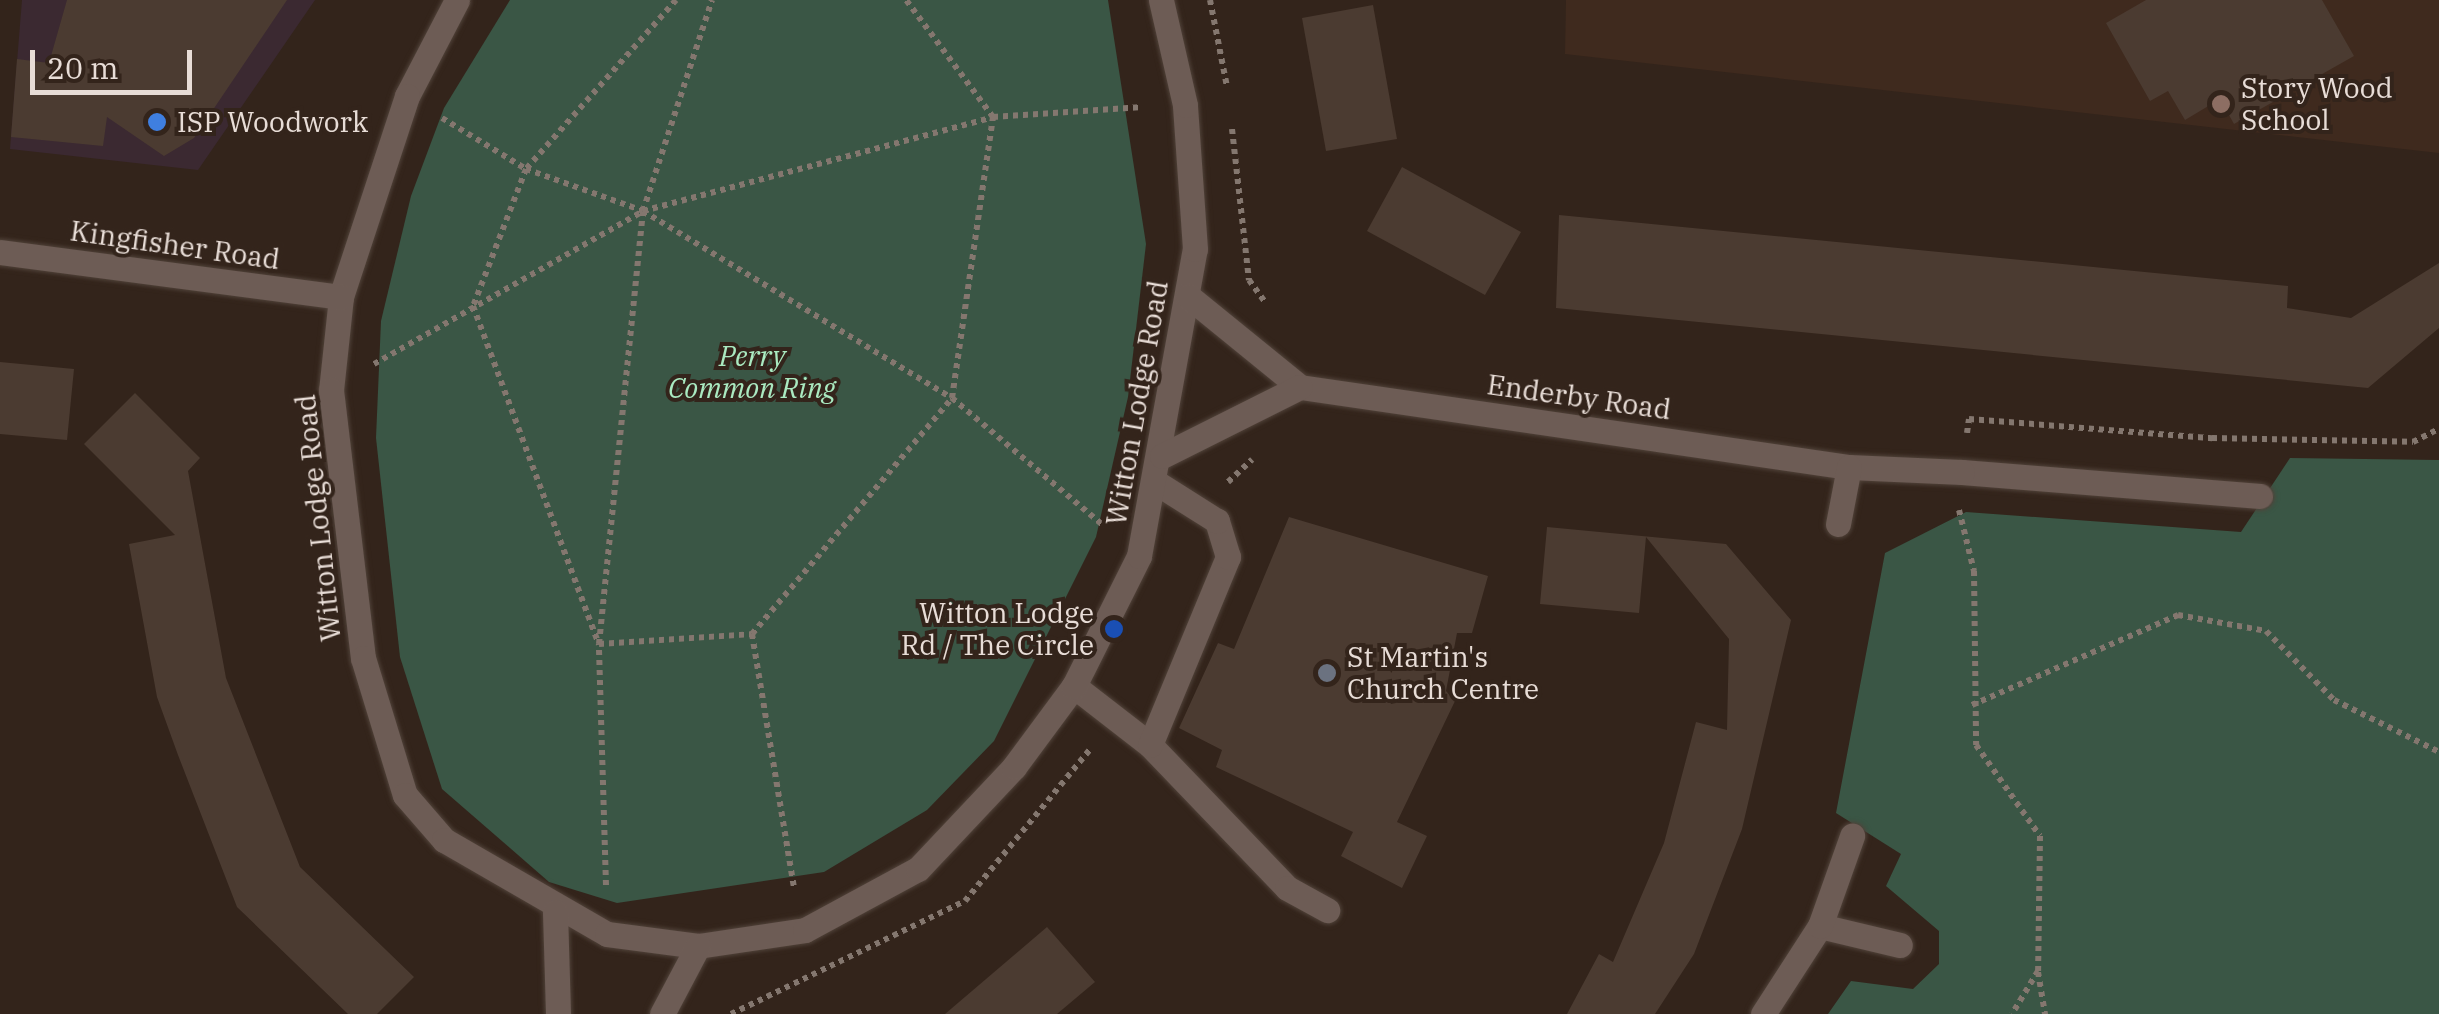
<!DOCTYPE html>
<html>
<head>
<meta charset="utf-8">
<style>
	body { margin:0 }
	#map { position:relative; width:2439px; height:1014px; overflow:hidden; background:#33241b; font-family:"IBM Plex Serif",serif }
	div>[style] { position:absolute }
	.commercial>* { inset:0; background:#3b2931 }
	.built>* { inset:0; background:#3f2a1e }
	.green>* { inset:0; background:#3a5645 }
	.building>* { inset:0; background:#4b3b31 }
	.path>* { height:6px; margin-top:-3px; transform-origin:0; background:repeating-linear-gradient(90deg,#84776f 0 5px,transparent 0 10px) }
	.roads { filter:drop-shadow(0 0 2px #504239) drop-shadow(0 0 2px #504239) }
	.service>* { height:25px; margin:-12.5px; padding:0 12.5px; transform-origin:12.5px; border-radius:12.5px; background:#6d5c55 }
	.minor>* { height:25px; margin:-12.5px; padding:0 12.5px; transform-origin:12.5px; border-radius:12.5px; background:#6d5c55 }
	.dots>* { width:28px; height:28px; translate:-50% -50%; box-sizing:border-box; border:5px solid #33241b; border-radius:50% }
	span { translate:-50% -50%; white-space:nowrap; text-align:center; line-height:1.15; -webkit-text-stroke:8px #33241b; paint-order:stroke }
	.poi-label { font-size:28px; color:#e8ddd7 }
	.left { translate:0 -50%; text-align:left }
	.right { translate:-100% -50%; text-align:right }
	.street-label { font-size:28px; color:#e8ddd7 }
	.park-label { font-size:28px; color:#aaeac1; font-style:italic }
	.scale { position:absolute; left:30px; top:50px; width:162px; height:45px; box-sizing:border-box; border:5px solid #e8ddd7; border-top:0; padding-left:12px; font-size:30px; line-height:35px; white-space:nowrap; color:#e8ddd7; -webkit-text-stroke:8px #33241b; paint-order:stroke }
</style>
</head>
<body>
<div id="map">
	<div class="commercial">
		<i style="clip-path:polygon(22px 0,315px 0,198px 170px,10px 149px)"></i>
	</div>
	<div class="built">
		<i style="clip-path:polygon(1566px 0,2439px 0,2439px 153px,1565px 54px)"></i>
	</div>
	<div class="green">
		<i style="clip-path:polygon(510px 0,1108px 0,1146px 244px,1128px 397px,1096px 537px,994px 741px,927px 810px,824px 872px,617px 903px,549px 882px,442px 789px,400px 657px,376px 438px,381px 321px,411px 196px,444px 108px)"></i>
		<i style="clip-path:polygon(2290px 458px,2439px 460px,2439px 1014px,1828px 1014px,1851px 981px,1913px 989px,1939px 964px,1939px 931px,1886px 886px,1901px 854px,1836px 813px,1885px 553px,1966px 512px,2241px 532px)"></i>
	</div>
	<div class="building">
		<i style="clip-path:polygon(67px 0,287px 0,194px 138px,164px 156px,107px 117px,103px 146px,11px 137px,17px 59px,49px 63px)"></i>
		<i style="clip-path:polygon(2146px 0,2322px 0,2354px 56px,2234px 124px,2220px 99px,2185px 120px,2168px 91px,2150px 101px,2106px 23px)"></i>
		<i style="clip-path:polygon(1373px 5px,1397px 139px,1326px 151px,1302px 18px)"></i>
		<i style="clip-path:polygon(1402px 167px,1521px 232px,1485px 295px,1367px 231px)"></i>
		<i style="clip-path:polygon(1559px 215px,2288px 286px,2287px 308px,2351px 318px,2439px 263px,2439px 328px,2368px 388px,1556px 308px)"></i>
		<i style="clip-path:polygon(0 362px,74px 369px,67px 440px,0 434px)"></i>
		<i style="clip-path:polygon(135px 393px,200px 458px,188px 471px,226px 678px,300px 867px,414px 977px,377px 1014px,348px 1014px,237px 907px,178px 755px,157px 697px,129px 544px,175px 535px,84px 444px)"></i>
		<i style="clip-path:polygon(1289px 517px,1488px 576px,1472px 633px,1457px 633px,1446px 691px,1455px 701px,1397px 822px,1427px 836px,1402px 888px,1341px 856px,1353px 832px,1216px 767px,1222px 750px,1179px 728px,1218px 643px,1234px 649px)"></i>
		<i style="clip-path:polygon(1547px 527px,1726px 544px,1791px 620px,1742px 829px,1694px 954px,1655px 1014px,1567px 1014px,1599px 954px,1613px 962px,1664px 843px,1696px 722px,1727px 730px,1729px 639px,1646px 537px,1639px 613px,1540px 604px)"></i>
		<i style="clip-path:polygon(1047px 927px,1095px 982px,1057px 1014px,945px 1014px)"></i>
	</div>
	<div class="path">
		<i style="left:676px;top:0;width:226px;rotate:131.6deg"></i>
		<i style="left:526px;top:169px;width:147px;rotate:111.1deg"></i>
		<i style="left:473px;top:306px;width:361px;rotate:69.6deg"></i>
		<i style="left:599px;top:644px;width:153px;rotate:-3.7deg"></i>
		<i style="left:752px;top:634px;width:309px;rotate:-49.7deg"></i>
		<i style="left:952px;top:398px;width:284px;rotate:-81.7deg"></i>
		<i style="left:993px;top:117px;width:146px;rotate:-126.6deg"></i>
		<i style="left:1210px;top:0;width:89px;rotate:78.9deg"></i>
		<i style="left:442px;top:118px;width:98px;rotate:31.3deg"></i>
		<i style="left:526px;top:169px;width:124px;rotate:19.7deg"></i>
		<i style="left:643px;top:211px;width:361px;rotate:31.2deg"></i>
		<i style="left:952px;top:398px;width:199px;rotate:40.1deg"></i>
		<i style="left:1232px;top:129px;width:152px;rotate:83.6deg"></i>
		<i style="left:1249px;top:280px;width:26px;rotate:54deg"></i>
		<i style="left:374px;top:364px;width:309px;rotate:-29.6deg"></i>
		<i style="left:643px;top:211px;width:362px;rotate:-15deg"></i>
		<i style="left:993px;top:117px;width:150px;rotate:-3.8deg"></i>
		<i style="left:1967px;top:433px;width:14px;rotate:-82deg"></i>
		<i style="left:1969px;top:419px;width:244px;rotate:4.5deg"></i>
		<i style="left:2212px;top:438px;width:201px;rotate:1.1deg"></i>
		<i style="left:2413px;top:442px;width:29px;rotate:-27deg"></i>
		<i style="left:1228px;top:482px;width:33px;rotate:-43deg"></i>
		<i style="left:1959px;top:510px;width:63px;rotate:76.2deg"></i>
		<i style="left:1974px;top:571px;width:174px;rotate:89.3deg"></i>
		<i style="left:1976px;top:745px;width:111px;rotate:54.9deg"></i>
		<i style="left:2040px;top:836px;width:135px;rotate:90.8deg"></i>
		<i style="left:2038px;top:971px;width:50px;rotate:121.2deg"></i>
		<i style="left:752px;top:634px;width:258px;rotate:80.6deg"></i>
		<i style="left:1972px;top:705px;width:225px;rotate:-23.6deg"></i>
		<i style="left:2178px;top:615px;width:89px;rotate:10.3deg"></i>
		<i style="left:2266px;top:631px;width:97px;rotate:45.4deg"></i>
		<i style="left:2334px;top:700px;width:117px;rotate:26.3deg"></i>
		<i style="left:606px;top:885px;width:241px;rotate:-91.7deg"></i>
		<i style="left:599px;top:644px;width:435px;rotate:-84.2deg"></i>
		<i style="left:643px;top:211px;width:222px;rotate:-71.9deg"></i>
		<i style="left:2038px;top:972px;width:43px;rotate:80.5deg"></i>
		<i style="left:731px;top:1014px;width:260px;rotate:-25.8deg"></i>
		<i style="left:965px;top:901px;width:198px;rotate:-50.5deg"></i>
	</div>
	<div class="roads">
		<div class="service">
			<i style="left:1962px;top:472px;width:299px;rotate:4.6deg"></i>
			<i style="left:1074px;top:686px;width:96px;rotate:37.8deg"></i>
			<i style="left:1150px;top:745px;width:198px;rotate:46.2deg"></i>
			<i style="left:1287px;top:888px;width:46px;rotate:28.8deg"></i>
			<i style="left:1150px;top:745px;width:204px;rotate:-67.5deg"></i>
			<i style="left:1228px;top:557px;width:38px;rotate:-107deg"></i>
			<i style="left:1217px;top:521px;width:71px;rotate:-147.7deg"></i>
		</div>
		<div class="minor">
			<i style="left:457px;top:0;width:108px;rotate:117.5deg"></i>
			<i style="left:407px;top:96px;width:212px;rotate:108.2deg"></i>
			<i style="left:341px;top:297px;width:94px;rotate:96.1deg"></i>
			<i style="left:331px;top:390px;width:270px;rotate:83.2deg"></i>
			<i style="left:363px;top:658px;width:143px;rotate:73deg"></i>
			<i style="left:405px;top:795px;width:60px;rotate:49.1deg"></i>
			<i style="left:444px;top:840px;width:188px;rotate:30deg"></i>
			<i style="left:607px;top:934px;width:92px;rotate:7.5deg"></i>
			<i style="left:698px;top:946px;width:108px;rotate:-8.5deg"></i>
			<i style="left:805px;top:930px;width:128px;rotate:-28.4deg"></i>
			<i style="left:918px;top:869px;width:140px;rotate:-46.7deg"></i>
			<i style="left:1014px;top:767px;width:101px;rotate:-53.5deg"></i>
			<i style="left:1074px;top:686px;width:145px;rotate:-63.4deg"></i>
			<i style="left:1139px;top:556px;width:312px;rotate:-79.7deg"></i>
			<i style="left:1195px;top:249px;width:144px;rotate:-94deg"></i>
			<i style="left:1185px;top:105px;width:108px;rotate:-102.9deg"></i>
			<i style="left:0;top:252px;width:344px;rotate:7.5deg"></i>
			<i style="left:1188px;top:296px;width:144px;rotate:39.1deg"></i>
			<i style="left:1300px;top:387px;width:555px;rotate:8.29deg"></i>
			<i style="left:1849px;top:467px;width:113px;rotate:2.5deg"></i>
			<i style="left:1162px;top:456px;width:154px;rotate:-26.6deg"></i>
			<i style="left:1838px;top:524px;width:58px;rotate:-79.1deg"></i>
			<i style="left:555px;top:912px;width:102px;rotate:88.3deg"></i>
			<i style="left:1820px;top:926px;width:82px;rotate:13.4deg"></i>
			<i style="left:662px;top:1014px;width:77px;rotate:-62.1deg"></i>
			<i style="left:1763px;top:1014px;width:105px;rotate:-57.1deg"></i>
			<i style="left:1820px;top:926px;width:96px;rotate:-70.4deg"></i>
		</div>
	</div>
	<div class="dots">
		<i style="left:2221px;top:104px;background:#8d6e63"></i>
		<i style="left:157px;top:122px;background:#3f7fe0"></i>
		<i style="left:1114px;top:629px;background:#1a4fb4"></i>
		<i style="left:1327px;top:673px;background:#6b7280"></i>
	</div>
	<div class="poi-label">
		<span class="left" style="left:2241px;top:104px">Story Wood<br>School</span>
		<span class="left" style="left:177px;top:122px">ISP Woodwork</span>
		<span class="right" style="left:1094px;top:629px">Witton Lodge<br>Rd / The Circle</span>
		<span class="left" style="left:1347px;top:673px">St Martin's<br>Church Centre</span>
	</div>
	<div class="street-label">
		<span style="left:175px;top:245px;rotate:8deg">Kingfisher Road</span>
		<span style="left:1579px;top:397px;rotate:8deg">Enderby Road</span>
		<span style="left:1137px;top:403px;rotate:-80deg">Witton Lodge Road</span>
		<span style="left:318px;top:518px;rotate:-96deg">Witton Lodge Road</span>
	</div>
	<div class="park-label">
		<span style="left:752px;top:372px">Perry<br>Common Ring</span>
	</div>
	<div class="scale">20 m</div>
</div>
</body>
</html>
